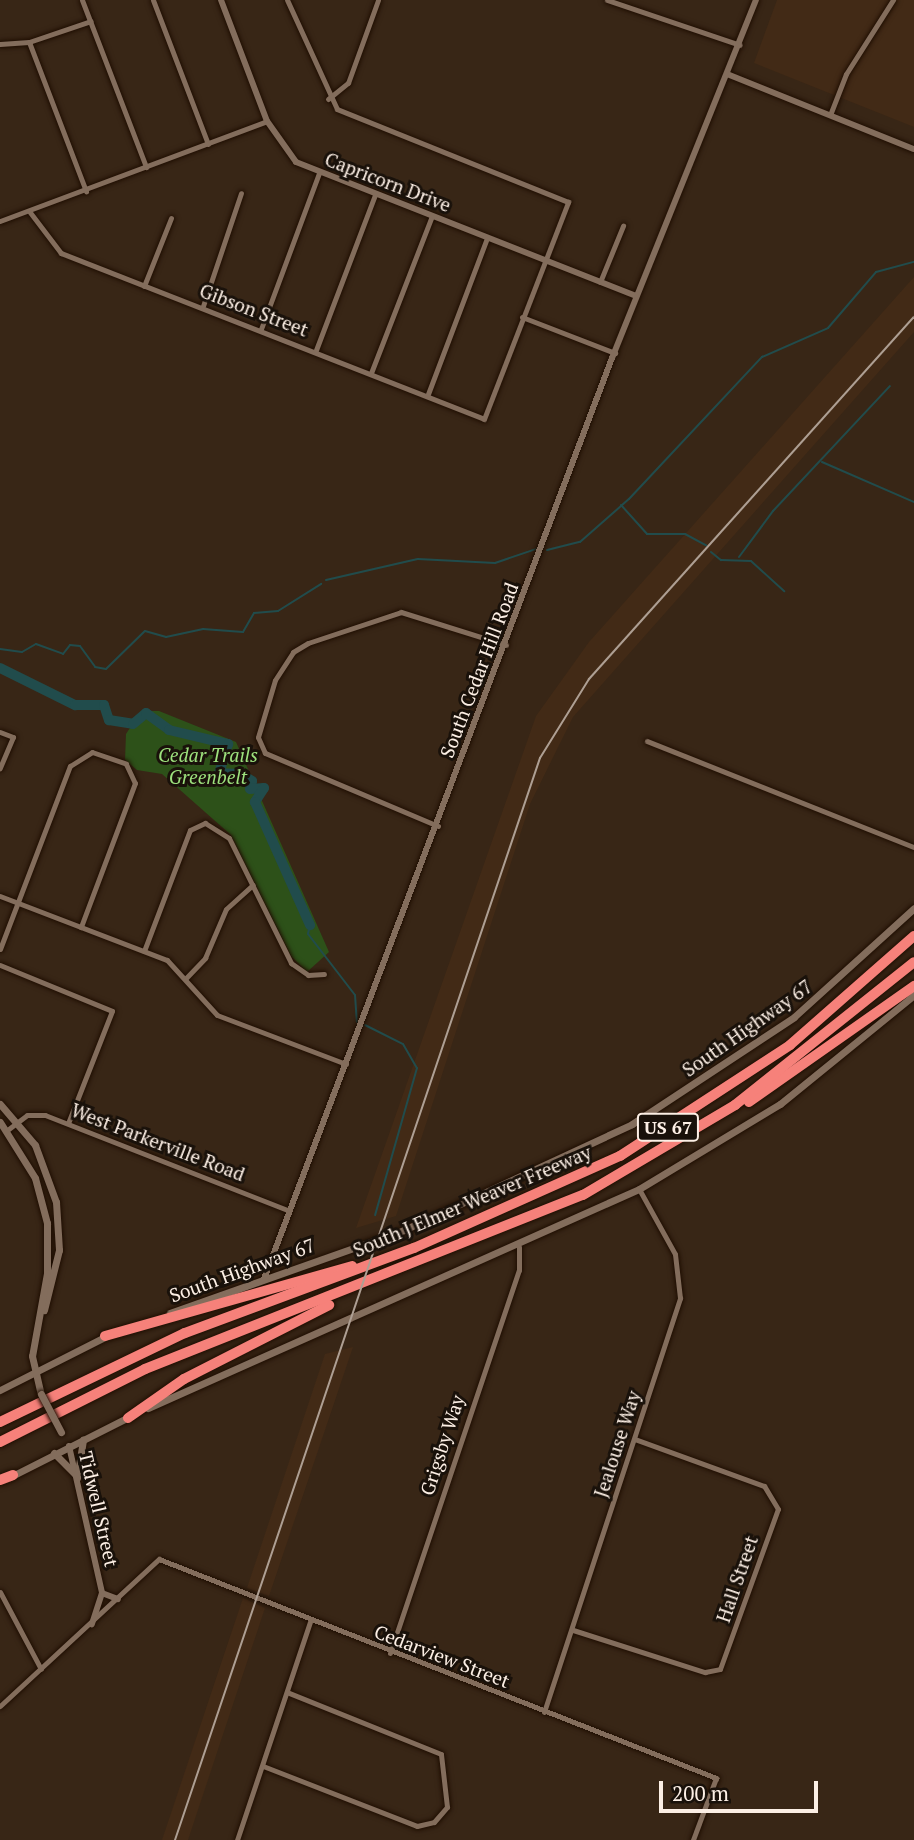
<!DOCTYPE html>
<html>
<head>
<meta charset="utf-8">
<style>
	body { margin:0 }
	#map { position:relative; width:914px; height:1840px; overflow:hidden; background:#382616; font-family:"PT Serif",serif }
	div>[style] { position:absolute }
	.built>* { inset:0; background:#422a16 }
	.green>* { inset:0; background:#2d5119 }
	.stream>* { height:2px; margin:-1px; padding:0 1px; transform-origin:1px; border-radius:1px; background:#214c4c }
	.river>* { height:10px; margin:-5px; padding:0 5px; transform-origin:5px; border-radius:5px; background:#214c4c }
	.roads { filter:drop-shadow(0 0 2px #1f0e02) drop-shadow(0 0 2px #1f0e02) }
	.minor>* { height:5px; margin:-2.5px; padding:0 2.5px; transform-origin:2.5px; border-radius:2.5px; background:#836d5c }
	.tertiary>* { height:6px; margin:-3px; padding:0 3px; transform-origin:3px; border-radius:3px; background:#836d5c }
	.secondary>* { height:7px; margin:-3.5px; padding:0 3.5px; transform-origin:3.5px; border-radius:3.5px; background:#836d5c }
	.motorway>* { height:10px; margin:-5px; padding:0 5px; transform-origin:5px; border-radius:5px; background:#f6817a }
	.rail>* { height:2px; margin:-1px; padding:0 1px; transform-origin:1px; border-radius:1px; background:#ae9f93 }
	.bridges { filter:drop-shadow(0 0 2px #1f0e02) drop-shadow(0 0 2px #1f0e02) }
	.secondary-bridge>* { height:7px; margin:-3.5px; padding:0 3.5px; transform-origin:3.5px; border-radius:3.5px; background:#836d5c }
	span { translate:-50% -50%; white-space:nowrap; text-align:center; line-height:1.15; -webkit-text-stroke:6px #19110a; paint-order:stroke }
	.shield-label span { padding:2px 5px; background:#19110a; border:2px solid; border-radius:5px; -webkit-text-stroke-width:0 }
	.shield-label { font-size:18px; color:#fcefe5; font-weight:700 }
	.street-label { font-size:19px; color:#fcefe5 }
	.park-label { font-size:19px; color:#9de17d; font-style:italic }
	.scale { position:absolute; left:659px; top:1781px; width:159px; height:32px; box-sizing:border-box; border:4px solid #fcefe5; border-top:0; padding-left:9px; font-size:21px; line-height:24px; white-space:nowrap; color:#fcefe5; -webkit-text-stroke:5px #19110a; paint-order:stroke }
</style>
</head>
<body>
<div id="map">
	<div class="built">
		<i style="clip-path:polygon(777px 0,914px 0,914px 127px,754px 63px)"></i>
		<i style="clip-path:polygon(914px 277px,914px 332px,573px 717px,530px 804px,396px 1216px,356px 1228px,536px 716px,589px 642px)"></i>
		<i style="clip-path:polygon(353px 1347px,269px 1596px,247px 1588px,325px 1354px)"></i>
		<i style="clip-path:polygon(243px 1598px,265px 1608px,188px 1840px,162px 1840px)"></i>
	</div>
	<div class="green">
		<i style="clip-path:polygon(141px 711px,159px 711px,236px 742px,329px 952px,307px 972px,291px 956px,231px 835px,162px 774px,137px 770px,125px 760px,126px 734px)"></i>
	</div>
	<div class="stream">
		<i style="left:822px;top:462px;width:100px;rotate:23.5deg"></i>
		<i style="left:621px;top:505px;width:39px;rotate:48deg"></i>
		<i style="left:647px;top:534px;width:38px"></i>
		<i style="left:685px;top:534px;width:24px;rotate:28deg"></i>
		<i style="left:547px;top:550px;width:34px;rotate:-14deg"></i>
		<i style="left:580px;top:542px;width:65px;rotate:-41.3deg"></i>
		<i style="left:629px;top:499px;width:195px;rotate:-46.9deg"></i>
		<i style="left:762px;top:357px;width:72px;rotate:-23.7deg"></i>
		<i style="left:828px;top:328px;width:74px;rotate:-49.4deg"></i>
		<i style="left:876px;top:272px;width:39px;rotate:-15deg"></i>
		<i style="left:711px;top:552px;width:13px;rotate:39deg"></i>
		<i style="left:721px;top:560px;width:30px;rotate:2deg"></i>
		<i style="left:751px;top:561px;width:45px;rotate:42.3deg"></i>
		<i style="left:739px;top:557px;width:57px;rotate:-53.5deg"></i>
		<i style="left:773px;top:511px;width:171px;rotate:-46.9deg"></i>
		<i style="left:326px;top:580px;width:94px;rotate:-12.9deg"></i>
		<i style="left:418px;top:559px;width:77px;rotate:3deg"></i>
		<i style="left:495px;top:563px;width:43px;rotate:-18.9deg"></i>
		<i style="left:0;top:649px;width:22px;rotate:8deg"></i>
		<i style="left:22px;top:652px;width:16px;rotate:-30deg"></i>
		<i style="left:36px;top:644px;width:29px;rotate:20deg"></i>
		<i style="left:63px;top:654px;width:11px;rotate:-52deg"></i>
		<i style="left:70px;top:645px;width:10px;rotate:6deg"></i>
		<i style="left:80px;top:646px;width:26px;rotate:54deg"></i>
		<i style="left:95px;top:667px;width:11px;rotate:10deg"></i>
		<i style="left:106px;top:669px;width:54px;rotate:-44.3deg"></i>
		<i style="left:145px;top:631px;width:22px;rotate:16deg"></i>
		<i style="left:166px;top:637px;width:38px;rotate:-12deg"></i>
		<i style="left:203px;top:629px;width:40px;rotate:4.3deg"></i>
		<i style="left:243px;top:632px;width:22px;rotate:-60deg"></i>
		<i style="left:254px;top:613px;width:24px;rotate:-5deg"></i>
		<i style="left:278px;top:611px;width:51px;rotate:-32.1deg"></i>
		<i style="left:310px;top:925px;width:9px;rotate:103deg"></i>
		<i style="left:308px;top:934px;width:77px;rotate:52.4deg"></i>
		<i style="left:355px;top:995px;width:27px;rotate:86deg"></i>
		<i style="left:365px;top:1025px;width:42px;rotate:26.6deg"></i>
		<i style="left:403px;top:1044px;width:28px;rotate:60deg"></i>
		<i style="left:417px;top:1068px;width:153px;rotate:105.9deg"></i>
	</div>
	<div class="river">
		<i style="left:0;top:668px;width:84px;rotate:26.3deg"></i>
		<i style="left:75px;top:705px;width:29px"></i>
		<i style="left:104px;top:705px;width:16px;rotate:72deg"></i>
		<i style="left:109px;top:720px;width:24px;rotate:9deg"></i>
		<i style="left:133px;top:724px;width:17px;rotate:-40deg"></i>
		<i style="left:146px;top:713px;width:29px;rotate:36deg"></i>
		<i style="left:169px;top:730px;width:61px;rotate:13.3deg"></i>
		<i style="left:228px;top:744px;width:30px;rotate:107deg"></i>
		<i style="left:219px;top:773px;width:22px;rotate:3deg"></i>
		<i style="left:241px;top:774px;width:13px;rotate:32deg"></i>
		<i style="left:252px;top:781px;width:8px;rotate:104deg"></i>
		<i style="left:250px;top:789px;width:14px;rotate:-4deg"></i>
		<i style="left:264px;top:788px;width:17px;rotate:123deg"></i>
		<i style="left:255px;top:802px;width:135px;rotate:65.9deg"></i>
	</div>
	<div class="roads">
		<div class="minor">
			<i style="left:82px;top:0;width:179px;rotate:69deg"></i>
			<i style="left:153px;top:0;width:154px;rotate:69.1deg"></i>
			<i style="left:607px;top:0;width:140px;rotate:18.7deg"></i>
			<i style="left:29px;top:42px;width:160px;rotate:69.1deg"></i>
			<i style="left:0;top:44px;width:29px;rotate:-4deg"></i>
			<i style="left:29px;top:42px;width:65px;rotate:-18.7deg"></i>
			<i style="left:328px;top:99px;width:26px;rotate:-39deg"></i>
			<i style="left:348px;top:83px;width:88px;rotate:-70.1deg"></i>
			<i style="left:830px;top:115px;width:44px;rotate:-68.7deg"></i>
			<i style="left:846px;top:74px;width:88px;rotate:-57.6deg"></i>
			<i style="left:29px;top:211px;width:53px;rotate:52.7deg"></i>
			<i style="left:61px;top:253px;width:454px;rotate:21.4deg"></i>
			<i style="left:484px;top:419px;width:233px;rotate:-68.8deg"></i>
			<i style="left:568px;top:202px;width:249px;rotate:-158.1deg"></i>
			<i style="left:337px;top:109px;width:120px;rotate:-114.6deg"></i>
			<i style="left:0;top:221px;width:285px;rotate:-20.5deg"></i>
			<i style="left:600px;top:282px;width:61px;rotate:-67.7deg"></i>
			<i style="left:144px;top:286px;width:73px;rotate:-68.3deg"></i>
			<i style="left:203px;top:306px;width:119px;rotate:-71.4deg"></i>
			<i style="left:522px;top:317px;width:100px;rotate:21.2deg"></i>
			<i style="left:261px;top:329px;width:166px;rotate:-69.6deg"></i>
			<i style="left:316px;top:350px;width:166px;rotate:-69.2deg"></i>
			<i style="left:371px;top:373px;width:168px;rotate:-68.8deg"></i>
			<i style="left:428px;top:394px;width:167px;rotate:-69.3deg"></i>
			<i style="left:0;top:732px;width:14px;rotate:21deg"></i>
			<i style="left:13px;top:737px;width:34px;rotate:113deg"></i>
			<i style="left:647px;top:741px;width:287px;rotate:21.7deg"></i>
			<i style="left:438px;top:826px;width:188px;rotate:-157.1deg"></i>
			<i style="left:265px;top:753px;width:17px;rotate:-114deg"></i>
			<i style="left:258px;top:737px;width:59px;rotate:-73.4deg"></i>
			<i style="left:275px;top:680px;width:33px;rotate:-57deg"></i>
			<i style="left:293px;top:652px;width:17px;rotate:-31deg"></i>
			<i style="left:308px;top:643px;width:98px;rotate:-18.4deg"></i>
			<i style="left:401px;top:612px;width:110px;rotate:17.4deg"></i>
			<i style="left:0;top:896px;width:179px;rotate:21deg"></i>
			<i style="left:167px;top:960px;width:74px;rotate:47.7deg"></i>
			<i style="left:217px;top:1015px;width:138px;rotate:20.8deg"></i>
			<i style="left:0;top:949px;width:196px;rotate:-69.1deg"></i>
			<i style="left:70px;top:766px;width:26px;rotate:-32deg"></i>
			<i style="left:92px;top:752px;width:36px;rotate:19deg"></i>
			<i style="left:126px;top:764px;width:21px;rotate:65deg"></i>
			<i style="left:135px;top:783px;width:154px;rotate:110.6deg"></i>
			<i style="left:144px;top:951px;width:129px;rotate:-69.2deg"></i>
			<i style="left:190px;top:830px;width:17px;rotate:-25deg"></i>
			<i style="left:205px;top:823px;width:28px;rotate:32deg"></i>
			<i style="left:229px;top:838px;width:140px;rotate:63.6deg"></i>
			<i style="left:291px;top:963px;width:21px;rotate:35deg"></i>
			<i style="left:308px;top:975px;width:16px;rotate:-4deg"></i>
			<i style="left:0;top:965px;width:121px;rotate:22.3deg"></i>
			<i style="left:112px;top:1011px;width:120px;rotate:111.4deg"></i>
			<i style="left:186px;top:978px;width:28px;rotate:-46deg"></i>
			<i style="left:205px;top:958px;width:53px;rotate:-66.8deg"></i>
			<i style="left:226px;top:909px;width:36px;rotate:-42deg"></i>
			<i style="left:6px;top:1131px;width:26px;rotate:-37deg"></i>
			<i style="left:27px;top:1115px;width:18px"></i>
			<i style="left:45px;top:1115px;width:261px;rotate:21.4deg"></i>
			<i style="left:0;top:1592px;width:87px;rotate:62deg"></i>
			<i style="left:573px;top:1630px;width:139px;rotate:17.7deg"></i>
			<i style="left:705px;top:1672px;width:15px;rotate:-11deg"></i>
			<i style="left:720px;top:1669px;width:170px;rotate:-70.1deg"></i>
			<i style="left:778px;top:1509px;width:27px;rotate:-121deg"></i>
			<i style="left:764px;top:1486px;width:137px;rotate:-160deg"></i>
			<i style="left:390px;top:1653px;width:404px;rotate:-71.4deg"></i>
			<i style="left:519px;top:1270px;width:23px;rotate:-90deg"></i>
			<i style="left:0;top:1706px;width:217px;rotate:-42.8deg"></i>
			<i style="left:159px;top:1559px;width:599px;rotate:21.46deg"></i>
			<i style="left:716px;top:1778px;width:66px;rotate:110.4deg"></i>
			<i style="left:544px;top:1712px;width:436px;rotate:-71.8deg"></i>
			<i style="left:680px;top:1298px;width:44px;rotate:-96.5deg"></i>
			<i style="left:675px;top:1254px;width:74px;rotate:-119deg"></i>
			<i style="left:263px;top:1766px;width:165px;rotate:21.3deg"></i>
			<i style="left:417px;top:1826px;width:17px;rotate:-13deg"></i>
			<i style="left:434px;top:1822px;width:20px;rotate:-49deg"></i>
			<i style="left:447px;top:1807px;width:53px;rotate:-96.5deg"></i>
			<i style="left:441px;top:1754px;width:166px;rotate:-158.1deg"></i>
			<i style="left:237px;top:1840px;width:230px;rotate:-71.5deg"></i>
		</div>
		<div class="tertiary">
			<i style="left:221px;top:0;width:129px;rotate:69.2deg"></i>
			<i style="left:267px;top:121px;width:50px;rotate:54.7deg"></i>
			<i style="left:296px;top:162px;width:365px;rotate:21.5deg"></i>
			<i style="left:727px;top:74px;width:201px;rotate:21.9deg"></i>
			<i style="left:264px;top:1279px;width:985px;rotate:-69.3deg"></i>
			<i style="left:612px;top:358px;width:386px;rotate:-68.1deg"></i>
			<i style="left:69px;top:1446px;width:151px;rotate:77.3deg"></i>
			<i style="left:102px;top:1593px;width:33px;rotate:108deg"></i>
			<i style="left:102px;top:1593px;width:17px;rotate:21deg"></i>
		</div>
		<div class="secondary">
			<i style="left:0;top:1104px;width:54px;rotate:49.5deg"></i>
			<i style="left:35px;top:1145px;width:61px;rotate:69.8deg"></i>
			<i style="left:56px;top:1202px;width:48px;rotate:86.4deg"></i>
			<i style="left:59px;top:1250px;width:62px;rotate:104deg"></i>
			<i style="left:0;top:1122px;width:66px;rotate:58deg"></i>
			<i style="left:35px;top:1178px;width:47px;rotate:75.1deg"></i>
			<i style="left:47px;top:1223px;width:50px;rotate:90deg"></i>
			<i style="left:47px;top:1273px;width:84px;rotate:100.2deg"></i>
			<i style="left:32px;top:1356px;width:39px;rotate:77deg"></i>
			<i style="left:170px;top:1313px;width:248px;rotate:-19.5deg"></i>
			<i style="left:404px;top:1230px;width:251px;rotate:-24.9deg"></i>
			<i style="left:632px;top:1124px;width:194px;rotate:-33.4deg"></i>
			<i style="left:794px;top:1017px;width:162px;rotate:-42.2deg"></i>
			<i style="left:0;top:1390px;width:122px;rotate:-26.8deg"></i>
			<i style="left:148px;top:1408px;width:538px;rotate:-24.04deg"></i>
			<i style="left:639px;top:1189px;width:165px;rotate:-31.1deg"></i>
			<i style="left:780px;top:1104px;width:173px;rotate:-39.1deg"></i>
			<i style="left:54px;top:1453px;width:30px;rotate:45deg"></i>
			<i style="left:10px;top:1477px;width:136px;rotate:-26.8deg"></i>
			<i style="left:77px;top:1478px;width:39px;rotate:-81deg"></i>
		</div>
		<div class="motorway">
			<i style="left:749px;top:1102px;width:202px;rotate:-35.1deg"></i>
			<i style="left:105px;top:1336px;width:257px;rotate:-15.8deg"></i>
			<i style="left:128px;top:1418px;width:68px;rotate:-34.9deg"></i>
			<i style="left:184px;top:1379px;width:163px;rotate:-27deg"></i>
			<i style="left:0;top:1422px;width:205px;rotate:-25.7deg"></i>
			<i style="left:185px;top:1333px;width:244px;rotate:-20.4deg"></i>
			<i style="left:414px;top:1248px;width:226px;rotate:-24.1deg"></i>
			<i style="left:620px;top:1156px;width:203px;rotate:-33.1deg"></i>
			<i style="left:790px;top:1045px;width:165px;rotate:-41.3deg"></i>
			<i style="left:0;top:1442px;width:162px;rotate:-26.7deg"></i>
			<i style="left:145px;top:1369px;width:471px;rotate:-21.7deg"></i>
			<i style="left:583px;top:1195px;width:177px;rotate:-30.6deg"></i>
			<i style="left:735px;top:1105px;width:229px;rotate:-38.6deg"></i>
			<i style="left:0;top:1480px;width:14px;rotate:-21deg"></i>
		</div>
	</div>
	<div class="rail">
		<i style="left:175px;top:1840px;width:1142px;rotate:-71.36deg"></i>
		<i style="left:540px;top:758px;width:93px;rotate:-58.2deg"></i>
		<i style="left:589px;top:679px;width:486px;rotate:-48.1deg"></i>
	</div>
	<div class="bridges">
		<div class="secondary-bridge">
			<i style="left:41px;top:1394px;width:43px;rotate:62.2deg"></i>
		</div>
	</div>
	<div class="shield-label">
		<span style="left:668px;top:1127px">US 67</span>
	</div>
	<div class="street-label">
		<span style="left:388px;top:182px;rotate:21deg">Capricorn Drive</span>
		<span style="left:254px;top:310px;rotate:21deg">Gibson Street</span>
		<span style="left:479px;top:670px;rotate:-69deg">South Cedar Hill Road</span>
		<span style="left:747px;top:1028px;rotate:-35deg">South Highway 67</span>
		<span style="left:158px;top:1142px;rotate:21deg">West Parkerville Road</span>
		<span style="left:472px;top:1201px;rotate:-23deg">South J Elmer Weaver Freeway</span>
		<span style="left:242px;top:1270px;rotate:-20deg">South Highway 67</span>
		<span style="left:617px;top:1444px;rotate:-72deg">Jealouse Way</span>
		<span style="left:442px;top:1445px;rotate:-72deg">Grigsby Way</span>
		<span style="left:99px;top:1509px;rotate:77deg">Tidwell Street</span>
		<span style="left:737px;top:1579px;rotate:-71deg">Hall Street</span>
		<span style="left:442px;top:1656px;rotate:21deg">Cedarview Street</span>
	</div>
	<div class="park-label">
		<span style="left:208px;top:766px">Cedar Trails<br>Greenbelt</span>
	</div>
	<div class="scale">200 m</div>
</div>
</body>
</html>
